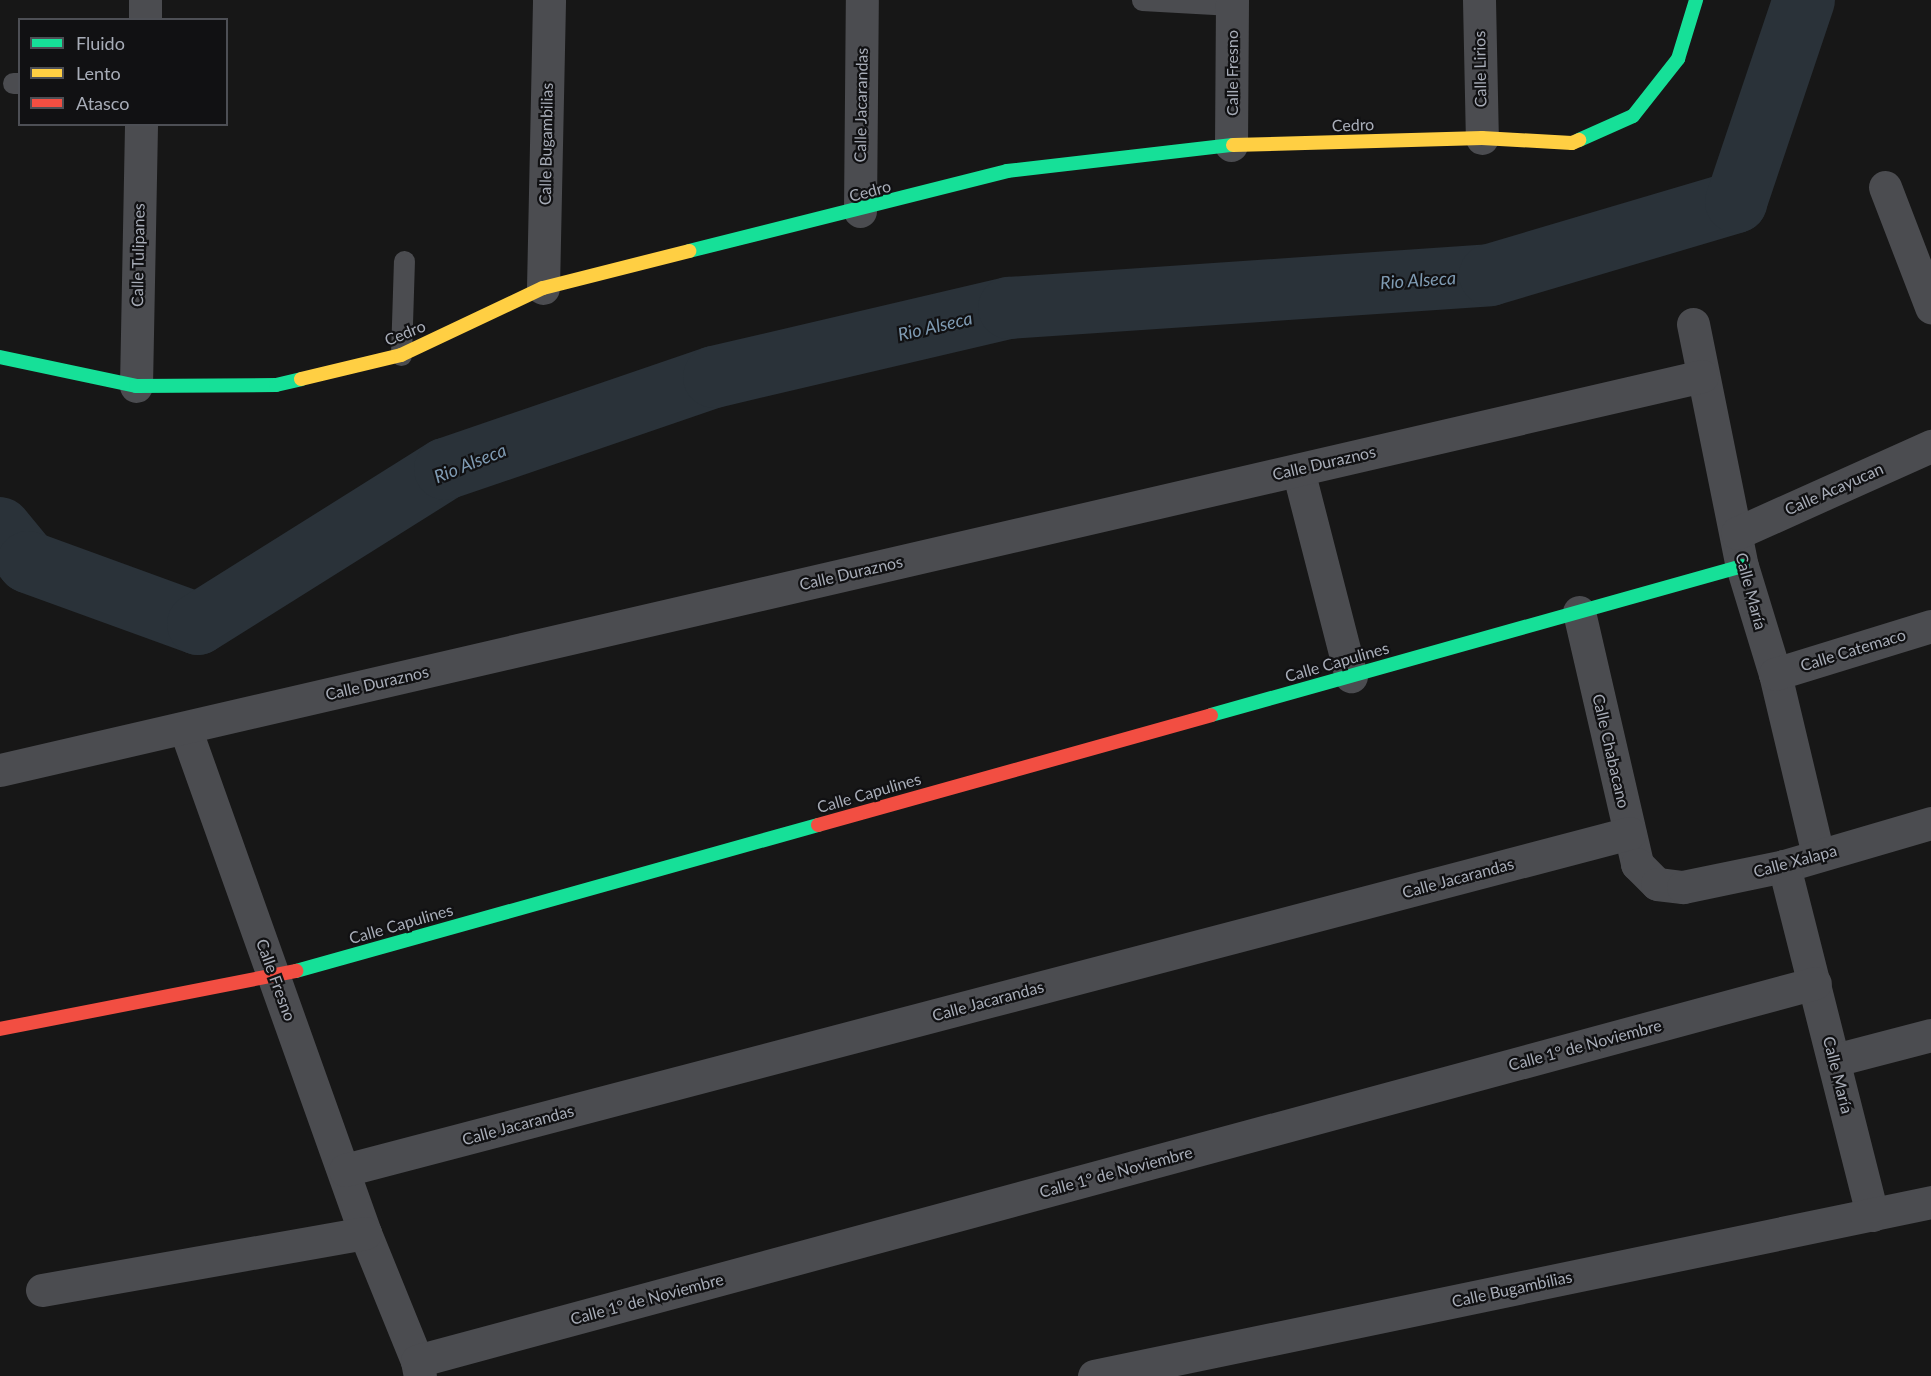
<!DOCTYPE html>
<html>
<head>
<meta charset="utf-8">
<style>
	body { margin:0 }
	#map { position:relative; width:1931px; height:1376px; overflow:hidden; background:#171717; font-family:Lato,sans-serif }
	div>[style] { position:absolute }
	.river>* { height:62px; margin:-31px; padding:0 31px; transform-origin:31px; border-radius:31px; background:#2a3239 }
	.lane>* { height:21px; margin:-10.5px; padding:0 10.5px; transform-origin:10.5px; border-radius:10.5px; background:#4b4c50 }
	.street>* { height:33px; margin:-16.5px; padding:0 16.5px; transform-origin:16.5px; border-radius:16.5px; background:#4b4c50 }
	.fast>* { height:14px; margin:-7px; padding:0 7px; transform-origin:7px; border-radius:7px; background:#16e098 }
	.slow>* { height:14px; margin:-7px; padding:0 7px; transform-origin:7px; border-radius:7px; background:#ffcf43 }
	.jam>* { height:14px; margin:-7px; padding:0 7px; transform-origin:7px; border-radius:7px; background:#f24e42 }
	span { translate:-50% -50%; white-space:nowrap; text-align:center; line-height:1.15; -webkit-text-stroke:4.5px #111113; paint-order:stroke }
	.street-label { font-size:16px; color:#a8adb8 }
	.water-label { font-size:18px; color:#7f9bb3; font-style:italic }
	.legend { position:absolute; left:18px; top:18px; width:210px; height:108px; box-sizing:border-box; background:#111113; border:2px solid #4d4f55; margin:0; padding:8px 10px; list-style:none; font-size:18px; color:#a8adb8 }
	.legend li { display:flex; align-items:center; gap:12px; height:30px }
	.legend b { width:30px; border:2px solid #4d4f55 }
</style>
</head>
<body>
<div id="map">
	<div class="river">
		<i style="left:0;top:528px;width:44px;rotate:50.5deg"></i>
		<i style="left:28px;top:562px;width:181px;rotate:20deg"></i>
		<i style="left:198px;top:624px;width:292px;rotate:-32.1deg"></i>
		<i style="left:445px;top:469px;width:284px;rotate:-18.9deg"></i>
		<i style="left:714px;top:377px;width:303px;rotate:-13.2deg"></i>
		<i style="left:1009px;top:308px;width:482px;rotate:-3.9deg"></i>
		<i style="left:1490px;top:275px;width:257px;rotate:-16.5deg"></i>
		<i style="left:1736px;top:202px;width:213px;rotate:-71.4deg"></i>
	</div>
	<div class="lane">
		<i style="left:1142px;top:0;width:90px;rotate:3.2deg"></i>
		<i style="left:13px;top:83px;width:7px"></i>
		<i style="left:401px;top:355px;width:94px;rotate:-88.2deg"></i>
	</div>
	<div class="street">
		<i style="left:1479px;top:0;width:138px;rotate:88.8deg"></i>
		<i style="left:145px;top:20px;width:20px;rotate:-90deg"></i>
		<i style="left:1231px;top:145px;width:145px;rotate:-89.6deg"></i>
		<i style="left:1885px;top:187px;width:129px;rotate:69deg"></i>
		<i style="left:860px;top:211px;width:211px;rotate:-89.5deg"></i>
		<i style="left:543px;top:288px;width:288px;rotate:-88.8deg"></i>
		<i style="left:1693px;top:324px;width:247px;rotate:78.6deg"></i>
		<i style="left:1742px;top:566px;width:113px;rotate:73deg"></i>
		<i style="left:1775px;top:674px;width:185px;rotate:76.6deg"></i>
		<i style="left:136px;top:386px;width:262px;rotate:-88.9deg"></i>
		<i style="left:1298px;top:470px;width:213px;rotate:75.6deg"></i>
		<i style="left:1737px;top:533px;width:213px;rotate:-24.2deg"></i>
		<i style="left:1579px;top:612px;width:259px;rotate:77deg"></i>
		<i style="left:1637px;top:864px;width:28px;rotate:45deg"></i>
		<i style="left:1657px;top:884px;width:26px;rotate:7deg"></i>
		<i style="left:1683px;top:887px;width:103px;rotate:-11.7deg"></i>
		<i style="left:1784px;top:866px;width:153px;rotate:-16.3deg"></i>
		<i style="left:1775px;top:674px;width:163px;rotate:-17.1deg"></i>
		<i style="left:185px;top:728px;width:536px;rotate:70.38deg"></i>
		<i style="left:365px;top:1233px;width:138px;rotate:67.9deg"></i>
		<i style="left:417px;top:1361px;width:15px;rotate:79deg"></i>
		<i style="left:0;top:770px;width:1747px;rotate:-13.03deg"></i>
		<i style="left:1784px;top:866px;width:360px;rotate:75.8deg"></i>
		<i style="left:1835px;top:1060px;width:99px;rotate:-14.6deg"></i>
		<i style="left:345px;top:1170px;width:1328px;rotate:-14.7deg"></i>
		<i style="left:42px;top:1290px;width:328px;rotate:-10deg"></i>
		<i style="left:417px;top:1361px;width:1448px;rotate:-15.13deg"></i>
		<i style="left:1094px;top:1376px;width:855px;rotate:-11.74deg"></i>
	</div>
	<div class="fast">
		<i style="left:1579px;top:140px;width:59px;rotate:-24deg"></i>
		<i style="left:1633px;top:116px;width:73px;rotate:-51.7deg"></i>
		<i style="left:1678px;top:59px;width:62px;rotate:-73deg"></i>
		<i style="left:689px;top:251px;width:328px;rotate:-14.1deg"></i>
		<i style="left:1007px;top:171px;width:227px;rotate:-6.6deg"></i>
		<i style="left:0;top:357px;width:139px;rotate:12deg"></i>
		<i style="left:136px;top:386px;width:140px;rotate:-0.4deg"></i>
		<i style="left:276px;top:385px;width:26px;rotate:-13deg"></i>
		<i style="left:1211px;top:715px;width:552px;rotate:-15.67deg"></i>
		<i style="left:296px;top:971px;width:542px;rotate:-15.63deg"></i>
	</div>
	<div class="slow">
		<i style="left:1233px;top:145px;width:249px;rotate:-1.6deg"></i>
		<i style="left:1482px;top:138px;width:90px;rotate:3.2deg"></i>
		<i style="left:1572px;top:143px;width:8px;rotate:-23deg"></i>
		<i style="left:301px;top:379px;width:103px;rotate:-13.5deg"></i>
		<i style="left:401px;top:355px;width:157px;rotate:-25.3deg"></i>
		<i style="left:543px;top:288px;width:151px;rotate:-14.2deg"></i>
	</div>
	<div class="jam">
		<i style="left:818px;top:825px;width:408px;rotate:-15.6deg"></i>
		<i style="left:0;top:1029px;width:302px;rotate:-11.1deg"></i>
	</div>
	<div class="street-label">
		<span style="left:1480px;top:69px;rotate:-91deg">Calle Lirios</span>
		<span style="left:1232px;top:73px;rotate:-90deg">Calle Fresno</span>
		<span style="left:861px;top:105px;rotate:-89deg">Calle Jacarandas</span>
		<span style="left:1353px;top:125px;rotate:-2deg">Cedro</span>
		<span style="left:546px;top:144px;rotate:-89deg">Calle Bugambilias</span>
		<span style="left:870px;top:191px;rotate:-15deg">Cedro</span>
		<span style="left:138px;top:255px;rotate:-89deg">Calle Tulipanes</span>
		<span style="left:405px;top:333px;rotate:-22deg">Cedro</span>
		<span style="left:1324px;top:463px;rotate:-13deg">Calle Duraznos</span>
		<span style="left:1834px;top:489px;rotate:-24deg">Calle Acayucan</span>
		<span style="left:851px;top:573px;rotate:-13deg">Calle Duraznos</span>
		<span style="left:1751px;top:591px;rotate:75deg">Calle María</span>
		<span style="left:1853px;top:650px;rotate:-17deg">Calle Catemaco</span>
		<span style="left:1337px;top:662px;rotate:-16deg">Calle Capulines</span>
		<span style="left:377px;top:683px;rotate:-13deg">Calle Duraznos</span>
		<span style="left:1611px;top:751px;rotate:77deg">Calle Chabacano</span>
		<span style="left:869px;top:793px;rotate:-16deg">Calle Capulines</span>
		<span style="left:1795px;top:861px;rotate:-15deg">Calle Xalapa</span>
		<span style="left:1458px;top:878px;rotate:-15deg">Calle Jacarandas</span>
		<span style="left:401px;top:924px;rotate:-16deg">Calle Capulines</span>
		<span style="left:276px;top:980px;rotate:70deg">Calle Fresno</span>
		<span style="left:988px;top:1001px;rotate:-15deg">Calle Jacarandas</span>
		<span style="left:1585px;top:1045px;rotate:-15deg">Calle 1° de Noviembre</span>
		<span style="left:1838px;top:1075px;rotate:76deg">Calle María</span>
		<span style="left:518px;top:1125px;rotate:-15deg">Calle Jacarandas</span>
		<span style="left:1116px;top:1172px;rotate:-15deg">Calle 1° de Noviembre</span>
		<span style="left:1512px;top:1289px;rotate:-12deg">Calle Bugambilias</span>
		<span style="left:647px;top:1299px;rotate:-15deg">Calle 1° de Noviembre</span>
	</div>
	<div class="water-label">
		<span style="left:1418px;top:280px;rotate:-4deg">Rio Alseca</span>
		<span style="left:935px;top:326px;rotate:-13deg">Rio Alseca</span>
		<span style="left:470px;top:463px;rotate:-22deg">Rio Alseca</span>
	</div>
	<ul class="legend">
	<li><b style="height:8px;background:#16e098"></b>Fluido</li>
	<li><b style="height:8px;background:#ffcf43"></b>Lento</li>
	<li><b style="height:8px;background:#f24e42"></b>Atasco</li>
	</ul>
</div>
</body>
</html>
